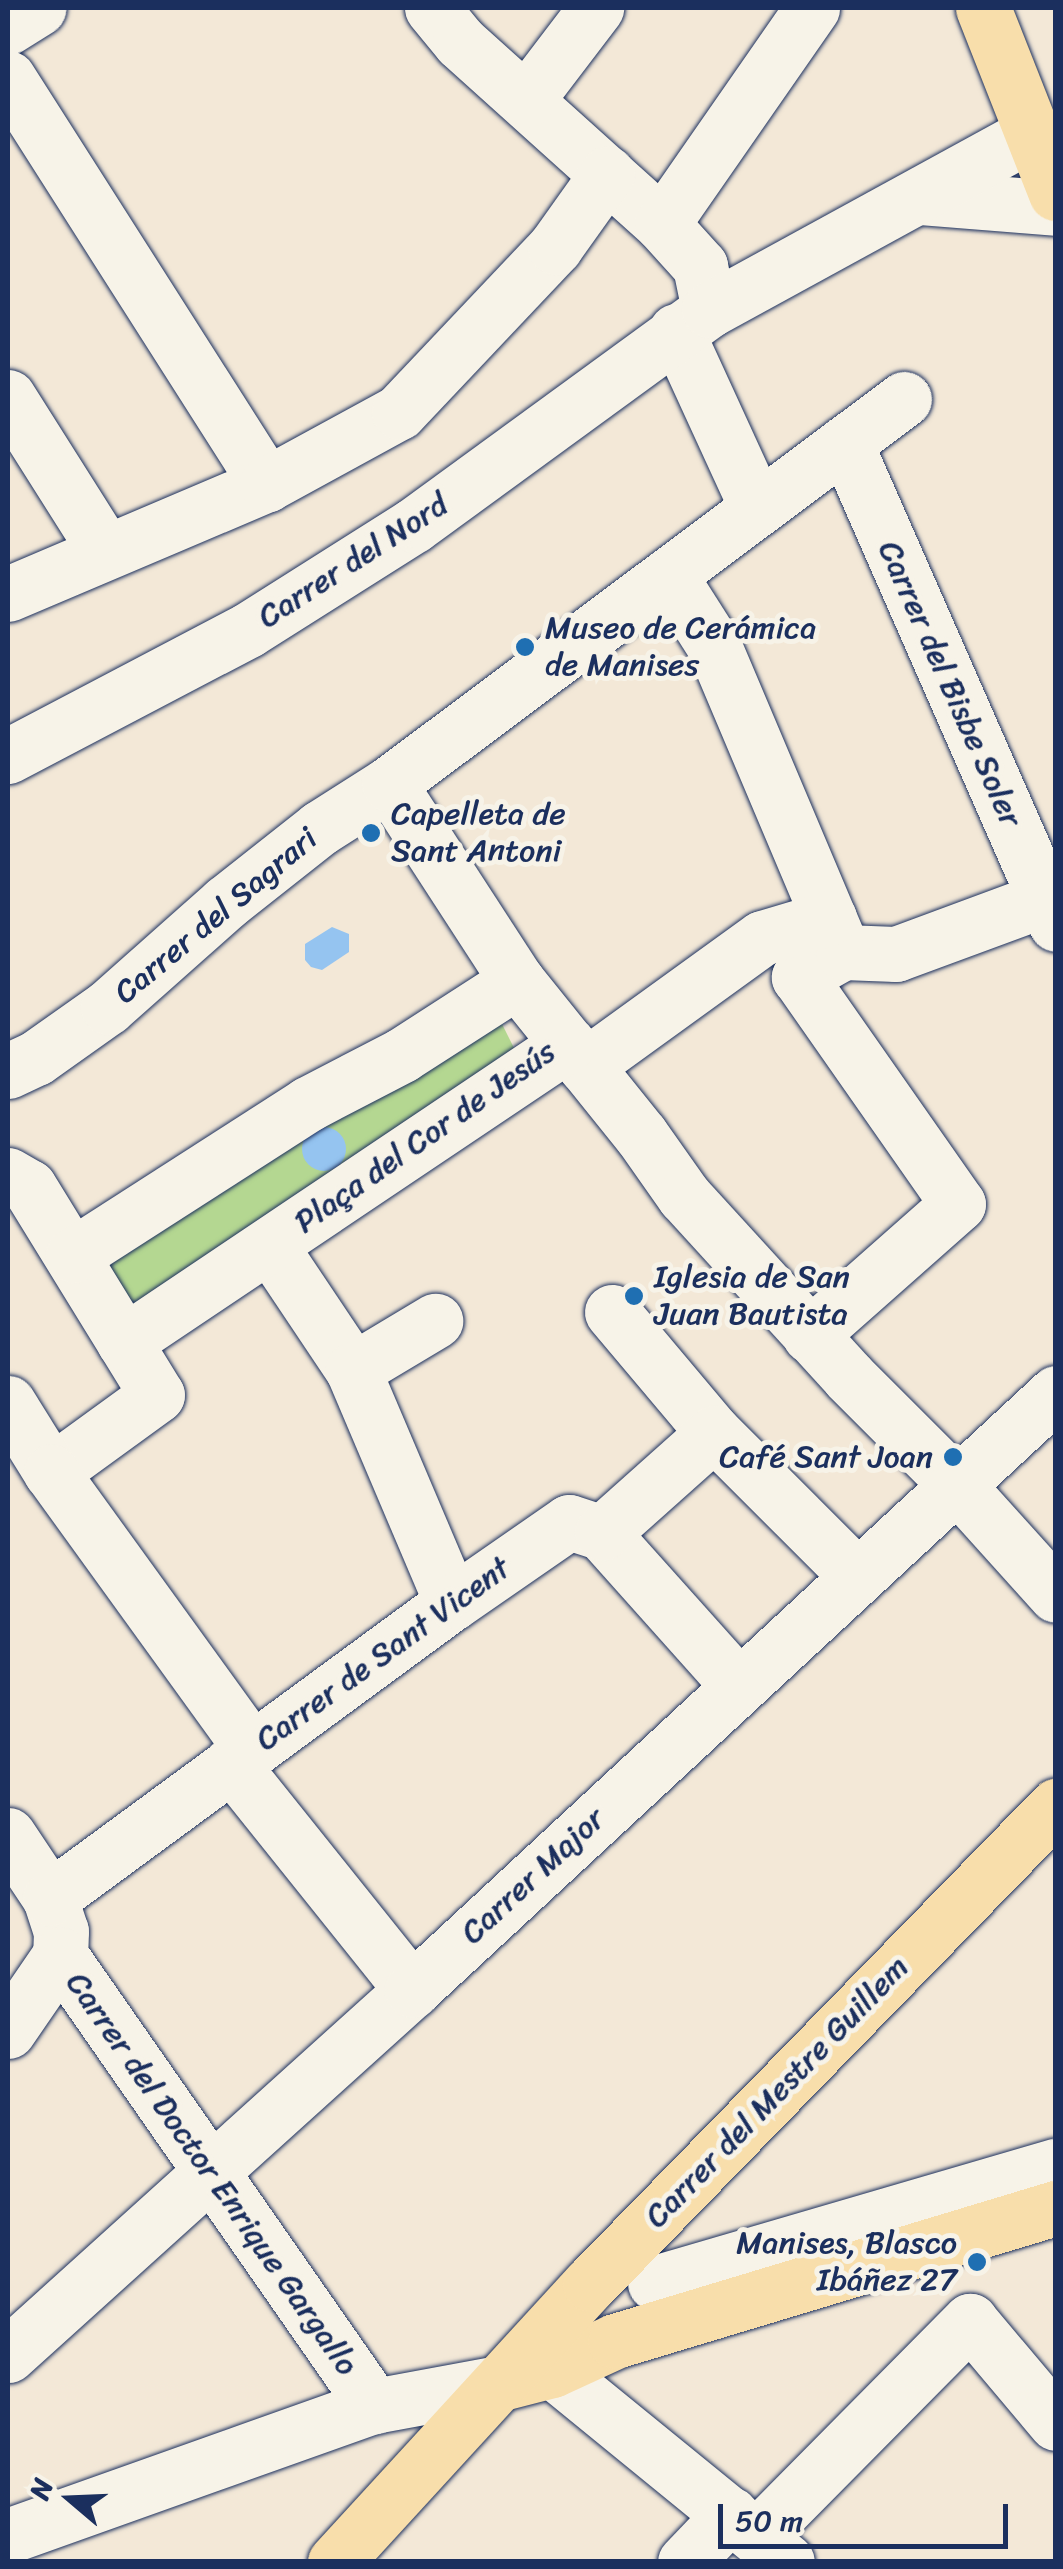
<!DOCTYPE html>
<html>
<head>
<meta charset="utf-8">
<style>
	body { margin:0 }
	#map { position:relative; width:1063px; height:2569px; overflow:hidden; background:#f3e8d7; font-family:Sriracha,sans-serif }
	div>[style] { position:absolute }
	.green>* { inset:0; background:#b4d791 }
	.water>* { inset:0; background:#95c4f0 }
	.round { border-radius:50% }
	.roads { filter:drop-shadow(0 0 2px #1b2f5e) drop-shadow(0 0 2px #1b2f5e) }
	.minor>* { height:55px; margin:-27.5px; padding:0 27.5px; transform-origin:27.5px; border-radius:27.5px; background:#f7f3e8 }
	.major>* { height:55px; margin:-27.5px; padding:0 27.5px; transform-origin:27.5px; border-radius:27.5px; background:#f8deab }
	.dots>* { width:28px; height:28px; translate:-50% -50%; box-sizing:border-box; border:5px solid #f7f3e8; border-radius:50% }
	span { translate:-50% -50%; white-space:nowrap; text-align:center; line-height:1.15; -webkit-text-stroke:10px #f7f3e8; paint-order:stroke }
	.street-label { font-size:32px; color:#1b2f5e }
	.poi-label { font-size:32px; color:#1b2f5e }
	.left { translate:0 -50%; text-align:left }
	.right { translate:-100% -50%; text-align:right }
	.frame { position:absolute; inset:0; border:10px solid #1b2f5e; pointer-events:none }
	.north { position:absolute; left:20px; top:2449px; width:100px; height:100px; -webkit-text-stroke:8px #f7f3e8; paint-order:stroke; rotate:289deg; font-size:28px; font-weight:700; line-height:40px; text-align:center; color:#1b2f5e }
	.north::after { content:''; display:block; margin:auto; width:35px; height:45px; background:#1b2f5e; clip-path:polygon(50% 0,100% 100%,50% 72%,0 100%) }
	.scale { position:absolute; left:718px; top:2504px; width:290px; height:45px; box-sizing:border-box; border:5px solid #1b2f5e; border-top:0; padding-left:12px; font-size:30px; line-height:35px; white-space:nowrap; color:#1b2f5e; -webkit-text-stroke:8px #f7f3e8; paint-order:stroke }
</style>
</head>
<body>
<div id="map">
	<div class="green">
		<i style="clip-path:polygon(494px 1008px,523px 1066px,133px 1330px,86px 1254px)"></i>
	</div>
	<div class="water">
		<i style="clip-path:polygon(332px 927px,349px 934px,349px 952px,322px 970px,311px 967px,305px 960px,305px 944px)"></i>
		<i class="round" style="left:302px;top:1127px;width:44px;height:44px"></i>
	</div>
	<div class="roads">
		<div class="minor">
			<i style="left:432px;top:8px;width:44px;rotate:50.5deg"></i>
			<i style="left:460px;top:42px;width:272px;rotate:42deg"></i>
			<i style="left:662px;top:224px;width:57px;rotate:47.9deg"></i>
			<i style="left:700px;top:266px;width:45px;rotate:78.4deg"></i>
			<i style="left:8px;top:27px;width:36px;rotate:-32deg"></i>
			<i style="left:8px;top:78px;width:482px;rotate:57.5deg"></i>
			<i style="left:526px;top:100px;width:116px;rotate:-52.7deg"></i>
			<i style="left:920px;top:197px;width:136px;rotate:4.6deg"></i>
			<i style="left:662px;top:224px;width:263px;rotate:-55.2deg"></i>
			<i style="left:676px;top:331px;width:192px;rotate:65.4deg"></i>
			<i style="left:8px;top:397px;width:183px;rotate:57.7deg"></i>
			<i style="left:845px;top:443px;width:525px;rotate:66.31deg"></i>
			<i style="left:669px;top:575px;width:82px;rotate:57.5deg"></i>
			<i style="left:713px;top:644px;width:334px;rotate:67.1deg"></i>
			<i style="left:843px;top:952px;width:51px;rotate:150.4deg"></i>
			<i style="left:799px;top:977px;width:277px;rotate:55deg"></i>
			<i style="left:958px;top:1204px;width:198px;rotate:138.5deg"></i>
			<i style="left:8px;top:594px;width:281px;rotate:-23deg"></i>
			<i style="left:267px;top:484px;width:150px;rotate:-28.6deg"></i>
			<i style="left:399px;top:412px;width:227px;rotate:-46.6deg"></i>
			<i style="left:555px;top:247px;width:90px;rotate:-54.5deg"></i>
			<i style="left:8px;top:756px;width:271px;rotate:-27.7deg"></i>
			<i style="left:248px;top:630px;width:196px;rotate:-32.3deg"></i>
			<i style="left:414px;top:525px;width:365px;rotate:-36.1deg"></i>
			<i style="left:709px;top:310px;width:365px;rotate:-28.7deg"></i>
			<i style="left:389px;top:784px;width:235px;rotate:57deg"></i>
			<i style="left:517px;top:981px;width:198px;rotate:51.2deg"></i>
			<i style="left:641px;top:1135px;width:75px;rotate:54.8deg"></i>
			<i style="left:684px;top:1196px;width:245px;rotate:47.6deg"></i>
			<i style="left:849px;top:1377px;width:151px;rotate:45deg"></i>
			<i style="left:956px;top:1484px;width:149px;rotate:48deg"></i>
			<i style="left:843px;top:952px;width:53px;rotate:2.2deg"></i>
			<i style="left:896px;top:954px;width:159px;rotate:-20.3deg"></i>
			<i style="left:585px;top:1066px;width:218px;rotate:-35.9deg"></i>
			<i style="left:762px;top:938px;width:70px;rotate:-16.6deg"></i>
			<i style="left:8px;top:1071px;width:31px;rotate:-25deg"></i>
			<i style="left:36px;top:1058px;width:88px;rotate:-35.3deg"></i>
			<i style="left:108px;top:1007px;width:157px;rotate:-41.6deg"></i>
			<i style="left:225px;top:903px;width:121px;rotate:-38.3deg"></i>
			<i style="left:320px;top:828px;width:82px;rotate:-32.5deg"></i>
			<i style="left:389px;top:784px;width:643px;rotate:-36.78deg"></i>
			<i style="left:8px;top:1175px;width:24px;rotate:30deg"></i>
			<i style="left:29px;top:1187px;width:244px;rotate:58.4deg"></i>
			<i style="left:157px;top:1395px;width:131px;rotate:144deg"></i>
			<i style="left:270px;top:1246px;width:149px;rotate:56.2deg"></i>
			<i style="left:353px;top:1370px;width:253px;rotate:67deg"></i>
			<i style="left:73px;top:1255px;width:279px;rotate:-32.7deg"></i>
			<i style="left:308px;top:1104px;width:106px;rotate:-27.5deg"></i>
			<i style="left:402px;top:1055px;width:137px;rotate:-32.8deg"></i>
			<i style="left:612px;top:1312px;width:158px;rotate:49.9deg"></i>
			<i style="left:714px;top:1433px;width:202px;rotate:45deg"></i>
			<i style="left:124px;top:1342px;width:535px;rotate:-33.87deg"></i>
			<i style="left:353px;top:1370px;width:96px;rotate:-30.9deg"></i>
			<i style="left:8px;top:1403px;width:81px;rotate:58.1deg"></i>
			<i style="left:51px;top:1472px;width:341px;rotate:54.1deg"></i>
			<i style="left:602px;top:1533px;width:203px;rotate:48.2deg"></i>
			<i style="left:231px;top:1764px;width:290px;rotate:51.3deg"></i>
			<i style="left:8px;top:1835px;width:76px;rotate:56.3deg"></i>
			<i style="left:50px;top:1898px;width:35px;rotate:72deg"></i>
			<i style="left:61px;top:1931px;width:24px;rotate:92deg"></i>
			<i style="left:60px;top:1955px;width:550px;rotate:55.15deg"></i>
			<i style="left:50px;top:1898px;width:499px;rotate:-36.3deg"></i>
			<i style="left:452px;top:1603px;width:142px;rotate:-34.7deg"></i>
			<i style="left:569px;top:1522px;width:35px;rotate:18deg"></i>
			<i style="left:602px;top:1533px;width:150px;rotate:-41.8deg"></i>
			<i style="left:8px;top:2031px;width:92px;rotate:-55.6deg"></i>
			<i style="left:655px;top:2283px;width:418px;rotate:-16.3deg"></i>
			<i style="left:8px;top:2355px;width:544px;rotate:-42.1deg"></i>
			<i style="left:412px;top:1990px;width:878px;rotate:-42.83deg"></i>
			<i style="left:552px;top:2370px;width:303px;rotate:39.2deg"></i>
			<i style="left:8px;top:2536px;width:388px;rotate:-19.6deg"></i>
			<i style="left:374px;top:2406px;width:132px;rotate:-10.5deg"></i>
			<i style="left:757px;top:2536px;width:303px;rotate:-45.3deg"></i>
			<i style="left:970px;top:2321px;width:133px;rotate:49.9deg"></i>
			<i style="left:685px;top:2562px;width:66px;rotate:-46.2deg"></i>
		</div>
		<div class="major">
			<i style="left:983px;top:8px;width:199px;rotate:68.5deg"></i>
			<i style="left:506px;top:2382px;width:48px;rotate:-14.6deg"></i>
			<i style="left:552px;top:2370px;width:69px;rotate:-24.7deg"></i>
			<i style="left:615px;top:2341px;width:461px;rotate:-16.8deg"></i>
			<i style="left:335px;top:2562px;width:377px;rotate:-47.5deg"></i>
			<i style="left:590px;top:2284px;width:668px;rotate:-45.73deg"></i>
		</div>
	</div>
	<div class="dots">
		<i style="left:525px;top:647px;background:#1f6fb2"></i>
		<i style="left:371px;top:833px;background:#1f6fb2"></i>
		<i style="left:634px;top:1296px;background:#1f6fb2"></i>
		<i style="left:953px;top:1457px;background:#1f6fb2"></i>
		<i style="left:977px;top:2262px;background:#1f6fb2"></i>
	</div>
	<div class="street-label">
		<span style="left:353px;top:561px;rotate:-33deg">Carrer del Nord</span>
		<span style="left:950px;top:684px;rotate:66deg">Carrer del Bisbe Soler</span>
		<span style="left:216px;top:916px;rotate:-40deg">Carrer del Sagrari</span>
		<span style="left:425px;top:1137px;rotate:-35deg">Plaça del Cor de Jesús</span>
		<span style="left:383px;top:1654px;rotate:-36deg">Carrer de Sant Vicent</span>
		<span style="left:533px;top:1876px;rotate:-43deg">Carrer Major</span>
		<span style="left:777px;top:2092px;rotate:-46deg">Carrer del Mestre Guillem</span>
		<span style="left:212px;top:2174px;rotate:55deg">Carrer del Doctor Enrique Gargallo</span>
	</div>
	<div class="poi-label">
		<span class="left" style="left:545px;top:647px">Museo de Cerámica<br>de Manises</span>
		<span class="left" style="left:391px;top:833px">Capelleta de<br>Sant Antoni</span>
		<span class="left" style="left:654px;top:1296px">Iglesia de San<br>Juan Bautista</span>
		<span class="right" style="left:933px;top:1457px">Café Sant Joan</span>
		<span class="right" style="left:957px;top:2262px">Manises, Blasco<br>Ibáñez 27</span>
	</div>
	<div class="frame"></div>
	<div class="north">N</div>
	<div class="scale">50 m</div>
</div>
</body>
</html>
